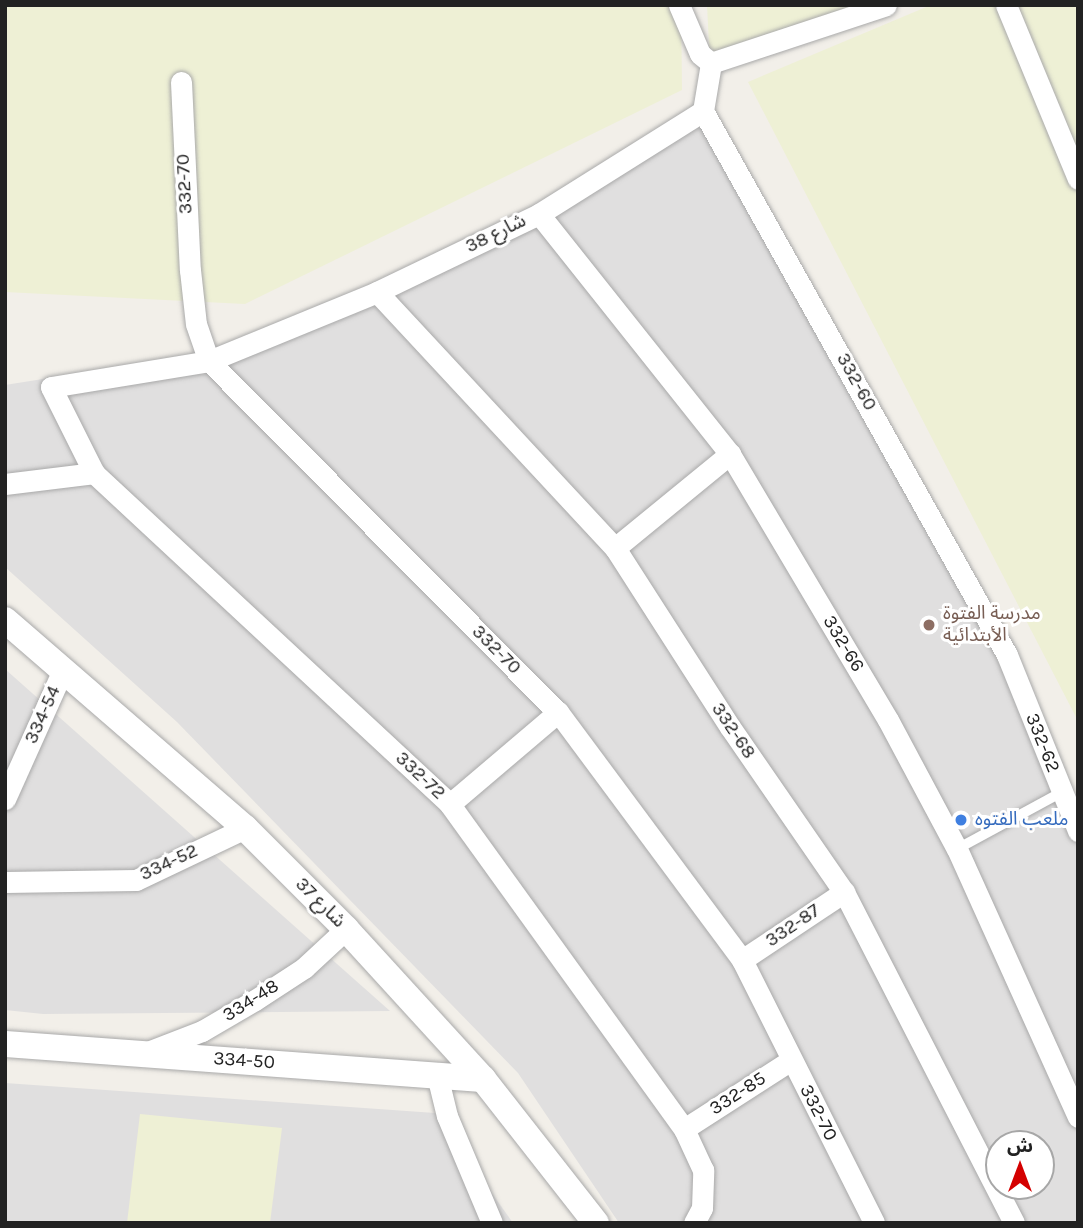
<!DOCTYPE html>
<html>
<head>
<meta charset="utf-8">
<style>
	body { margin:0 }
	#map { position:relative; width:1083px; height:1228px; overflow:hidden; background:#f2efe9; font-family:Karla,"Noto Sans Arabic",sans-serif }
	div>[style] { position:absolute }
	.residential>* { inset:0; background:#e0dfdf }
	.farmland>* { inset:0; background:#eef0d5 }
	.roads { filter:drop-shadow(0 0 2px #a9a9a9) drop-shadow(0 0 2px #a9a9a9) }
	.service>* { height:10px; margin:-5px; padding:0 5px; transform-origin:5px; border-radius:5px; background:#fff }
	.minor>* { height:21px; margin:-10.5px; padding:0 10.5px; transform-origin:10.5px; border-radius:10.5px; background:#fff }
	.tertiary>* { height:26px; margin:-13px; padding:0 13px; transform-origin:13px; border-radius:13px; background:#fff }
	.dots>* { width:19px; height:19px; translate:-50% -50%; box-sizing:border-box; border:4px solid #fff; border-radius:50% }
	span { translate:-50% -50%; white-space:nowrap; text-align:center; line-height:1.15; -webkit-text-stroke:6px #fff; paint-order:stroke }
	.street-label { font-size:19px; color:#222 }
	.education-label { font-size:19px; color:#785e54 }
	.left { translate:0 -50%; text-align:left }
	.shop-label { font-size:19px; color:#366cbe }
	.frame { position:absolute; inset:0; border:7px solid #222; pointer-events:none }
	.north { position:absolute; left:985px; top:1130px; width:70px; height:70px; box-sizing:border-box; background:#fff; border:2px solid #a7a7a7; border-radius:50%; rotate:0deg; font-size:19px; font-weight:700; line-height:28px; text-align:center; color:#222 }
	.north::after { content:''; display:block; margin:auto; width:24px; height:32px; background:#d40000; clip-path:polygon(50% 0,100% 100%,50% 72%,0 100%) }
</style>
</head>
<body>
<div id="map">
	<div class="residential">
		<i style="clip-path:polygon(evenodd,711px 120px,939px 536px,1078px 832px,1078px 1223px,619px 1223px,518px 1073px,177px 722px,5px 567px,5px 385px,251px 346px,711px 120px,999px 1144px,1041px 1144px,1041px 1186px,999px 1186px,999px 1144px)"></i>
		<i style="clip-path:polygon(5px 669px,390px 1011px,43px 1014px,5px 1010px)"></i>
		<i style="clip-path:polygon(5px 1083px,435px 1113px,513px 1223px,5px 1223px)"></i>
	</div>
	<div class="farmland">
		<i style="clip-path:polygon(5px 5px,681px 5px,682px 90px,245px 304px,5px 292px)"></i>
		<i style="clip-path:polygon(707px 5px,865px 5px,710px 64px)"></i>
		<i style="clip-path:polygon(931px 5px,1078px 5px,1078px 721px,748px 82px)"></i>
		<i style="clip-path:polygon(140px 1114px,282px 1128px,270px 1223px,127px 1223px)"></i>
	</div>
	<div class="roads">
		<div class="service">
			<i style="left:957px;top:849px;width:119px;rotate:-28.5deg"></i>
		</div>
		<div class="minor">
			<i style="left:679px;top:5px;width:53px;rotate:66.8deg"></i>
			<i style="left:700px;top:54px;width:14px;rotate:39deg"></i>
			<i style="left:1006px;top:5px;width:188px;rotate:67.5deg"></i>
			<i style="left:181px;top:82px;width:188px;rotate:87.3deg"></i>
			<i style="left:190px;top:270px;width:54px;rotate:83.7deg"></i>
			<i style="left:196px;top:324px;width:39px;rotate:71deg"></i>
			<i style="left:209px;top:361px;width:495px;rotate:45.2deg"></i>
			<i style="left:558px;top:712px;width:309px;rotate:53.4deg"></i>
			<i style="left:742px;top:960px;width:294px;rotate:63.3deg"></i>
			<i style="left:703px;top:111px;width:623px;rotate:60.8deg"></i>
			<i style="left:1007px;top:655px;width:190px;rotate:68deg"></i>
			<i style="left:539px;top:214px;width:307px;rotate:51.5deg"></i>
			<i style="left:730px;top:454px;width:309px;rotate:59.3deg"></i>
			<i style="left:888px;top:720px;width:146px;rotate:61.9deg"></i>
			<i style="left:957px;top:849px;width:294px;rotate:65.7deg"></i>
			<i style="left:377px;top:292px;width:350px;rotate:47.1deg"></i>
			<i style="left:615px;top:548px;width:213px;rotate:57.3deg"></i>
			<i style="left:730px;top:727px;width:201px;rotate:55.4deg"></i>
			<i style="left:844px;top:892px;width:372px;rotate:62.8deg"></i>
			<i style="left:5px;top:484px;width:90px;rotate:-7deg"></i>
			<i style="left:615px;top:548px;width:149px;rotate:-39.3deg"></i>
			<i style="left:5px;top:799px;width:141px;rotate:-65.8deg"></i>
			<i style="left:450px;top:804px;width:142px;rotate:-40.4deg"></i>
			<i style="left:5px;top:882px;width:131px;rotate:-0.9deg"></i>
			<i style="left:136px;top:880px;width:121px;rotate:-25.5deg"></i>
			<i style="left:742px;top:960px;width:123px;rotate:-33.7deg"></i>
			<i style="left:145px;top:1053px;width:61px;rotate:-21.1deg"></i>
			<i style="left:202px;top:1031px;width:61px;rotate:-30.3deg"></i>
			<i style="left:255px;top:1000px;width:59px;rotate:-33.1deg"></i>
			<i style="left:304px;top:968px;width:57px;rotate:-42.9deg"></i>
			<i style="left:437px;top:1075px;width:42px;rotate:76.3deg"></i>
			<i style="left:447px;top:1116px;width:116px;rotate:67.2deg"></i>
			<i style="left:684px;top:1129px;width:127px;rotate:-32.8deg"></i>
			<i style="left:694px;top:1223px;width:17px;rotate:-62deg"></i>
			<i style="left:702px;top:1208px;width:38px;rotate:-88deg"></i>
			<i style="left:703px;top:1170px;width:45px;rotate:-114.9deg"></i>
			<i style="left:684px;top:1129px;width:400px;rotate:-125.8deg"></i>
			<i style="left:450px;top:804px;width:486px;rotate:-137.1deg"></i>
			<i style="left:94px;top:473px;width:96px;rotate:-116.6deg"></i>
			<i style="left:51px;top:387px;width:160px;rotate:-9.3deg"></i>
			<i style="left:209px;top:361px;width:182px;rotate:-22.3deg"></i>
			<i style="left:377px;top:292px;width:180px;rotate:-25.7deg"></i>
			<i style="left:539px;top:214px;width:194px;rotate:-32.1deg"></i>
			<i style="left:703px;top:111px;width:49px;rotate:-80.5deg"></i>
			<i style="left:711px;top:63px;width:184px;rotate:-18.3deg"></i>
		</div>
		<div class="tertiary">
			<i style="left:5px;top:620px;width:318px;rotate:40.9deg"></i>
			<i style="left:245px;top:828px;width:143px;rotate:45deg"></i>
			<i style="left:346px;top:929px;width:203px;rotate:47.6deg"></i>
			<i style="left:483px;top:1079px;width:183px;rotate:51.9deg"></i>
			<i style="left:5px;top:1044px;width:479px;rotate:4.2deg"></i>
		</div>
	</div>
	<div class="dots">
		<i style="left:929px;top:625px;background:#8d6e63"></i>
		<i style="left:961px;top:820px;background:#3f7fe0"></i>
	</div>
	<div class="street-label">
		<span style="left:185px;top:184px;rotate:-93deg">332-70</span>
		<span style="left:496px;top:234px;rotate:-26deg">شارع 38</span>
		<span style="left:856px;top:382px;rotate:61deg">332-60</span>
		<span style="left:843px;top:644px;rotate:59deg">332-66</span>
		<span style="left:496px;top:650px;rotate:45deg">332-70</span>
		<span style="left:43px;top:715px;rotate:-66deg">334-54</span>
		<span style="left:733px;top:731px;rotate:56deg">332-68</span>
		<span style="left:1042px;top:743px;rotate:68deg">332-62</span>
		<span style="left:420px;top:776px;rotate:43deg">332-72</span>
		<span style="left:169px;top:863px;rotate:-25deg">334-52</span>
		<span style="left:320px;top:903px;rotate:45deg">شارع 37</span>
		<span style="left:793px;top:926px;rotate:-34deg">332-87</span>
		<span style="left:251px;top:1001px;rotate:-32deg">334-48</span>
		<span style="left:244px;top:1061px;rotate:4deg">334-50</span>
		<span style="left:738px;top:1094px;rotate:-33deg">332-85</span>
		<span style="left:818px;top:1113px;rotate:63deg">332-70</span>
	</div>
	<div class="education-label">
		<span class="left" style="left:943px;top:625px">مدرسة الفتوة<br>الأبتدائية</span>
	</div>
	<div class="shop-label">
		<span class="left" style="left:975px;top:820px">ملعب الفتوه</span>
	</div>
	<div class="frame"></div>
	<div class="north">ش</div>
</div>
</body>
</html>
